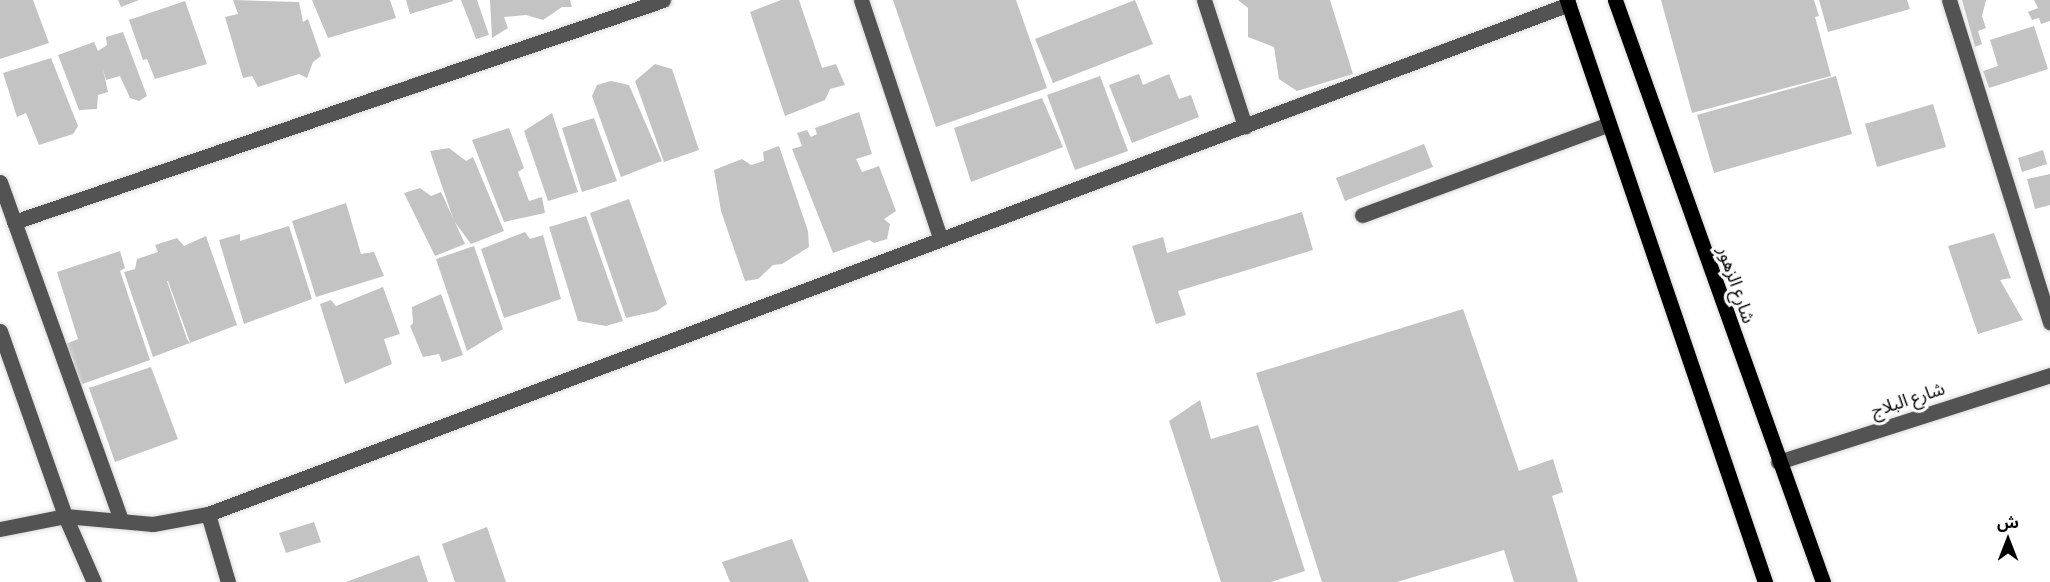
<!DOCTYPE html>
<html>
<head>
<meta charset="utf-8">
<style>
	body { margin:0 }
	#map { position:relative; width:2050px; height:582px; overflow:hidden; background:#fff; font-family:"Titillium Web","Noto Sans Arabic",sans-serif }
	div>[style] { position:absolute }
	.building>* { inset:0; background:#c3c3c3 }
	.roads { filter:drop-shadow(0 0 2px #dbdbdb) drop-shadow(0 0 2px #dbdbdb) }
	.minor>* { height:15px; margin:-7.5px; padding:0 7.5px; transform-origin:7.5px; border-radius:7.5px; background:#535353 }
	.major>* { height:15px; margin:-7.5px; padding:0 7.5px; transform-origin:7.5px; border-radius:7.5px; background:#000 }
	span { translate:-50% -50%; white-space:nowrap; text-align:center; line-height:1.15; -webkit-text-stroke:6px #fff; paint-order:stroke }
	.street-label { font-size:18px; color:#000 }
	.north { position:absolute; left:1978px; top:510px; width:60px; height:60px; -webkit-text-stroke:4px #fff; paint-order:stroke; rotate:0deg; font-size:16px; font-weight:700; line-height:24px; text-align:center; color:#000 }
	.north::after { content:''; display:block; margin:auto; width:21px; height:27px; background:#000; clip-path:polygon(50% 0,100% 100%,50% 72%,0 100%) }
</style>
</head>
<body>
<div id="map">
	<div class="building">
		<i style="clip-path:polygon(0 0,33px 0,49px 43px,0 59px)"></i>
		<i style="clip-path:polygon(118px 0,139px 0,121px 7px)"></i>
		<i style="clip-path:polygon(233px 0,299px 2px,303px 22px,308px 19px,321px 56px,313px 62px,307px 78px,299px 74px,258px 87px,252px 76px,243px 78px,225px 17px,238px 14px)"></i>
		<i style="clip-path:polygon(312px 0,390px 0,396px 18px,328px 38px)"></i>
		<i style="clip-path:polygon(406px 0,453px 0,453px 1px,410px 14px)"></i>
		<i style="clip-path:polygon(461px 0,477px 0,489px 35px,476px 39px)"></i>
		<i style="clip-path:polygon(490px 0,570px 0,572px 7px,562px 7px,543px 20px,526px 15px,504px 17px,508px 28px,492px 38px)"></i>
		<i style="clip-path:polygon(781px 0,799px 0,822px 68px,836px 64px,845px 85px,830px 89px,825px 100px,785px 116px,750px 12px)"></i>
		<i style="clip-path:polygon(893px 0,1016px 0,1047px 88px,936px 127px)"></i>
		<i style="clip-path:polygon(1135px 0,1153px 44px,1053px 83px,1035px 39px)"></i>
		<i style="clip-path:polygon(1238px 0,1330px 0,1353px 74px,1297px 91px,1279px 79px,1274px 47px,1248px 37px,1248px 8px)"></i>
		<i style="clip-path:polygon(1661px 0,1814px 0,1819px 16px,1815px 17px,1831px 76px,1692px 113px)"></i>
		<i style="clip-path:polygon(1819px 0,1907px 0,1910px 9px,1828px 32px)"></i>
		<i style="clip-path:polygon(1962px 0,1986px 0,1982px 16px,1986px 28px,1978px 31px,1982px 44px,1975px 47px)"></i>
		<i style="clip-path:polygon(2034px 0,2050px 0,2050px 21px,2041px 24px,2039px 18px,2032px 20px,2028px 12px,2038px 8px)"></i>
		<i style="clip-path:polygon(185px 1px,207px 64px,155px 79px,147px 59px,143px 60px,129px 20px)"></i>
		<i style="clip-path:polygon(2034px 26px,2048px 69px,1989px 88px,1983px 71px,1998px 66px,1990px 40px)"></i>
		<i style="clip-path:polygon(123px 32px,147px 96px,139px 101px,130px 98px,120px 76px,106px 80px,103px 69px,108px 92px,98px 95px,97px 109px,79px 110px,58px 55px,94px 42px,98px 51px,107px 45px,106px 37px)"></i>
		<i style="clip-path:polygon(51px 58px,78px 126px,73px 134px,39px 145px,26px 113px,17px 117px,3px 73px)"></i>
		<i style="clip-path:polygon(655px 64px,672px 69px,699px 150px,664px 162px,635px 81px)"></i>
		<i style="clip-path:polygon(1139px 74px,1143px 85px,1169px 74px,1179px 99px,1191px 95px,1199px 117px,1132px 143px,1109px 85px)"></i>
		<i style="clip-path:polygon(1100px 76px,1128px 151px,1075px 170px,1047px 95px)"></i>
		<i style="clip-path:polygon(1836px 76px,1852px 134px,1714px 173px,1697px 115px)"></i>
		<i style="clip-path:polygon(611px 81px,629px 85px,662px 161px,621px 177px,592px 96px,597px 85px)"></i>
		<i style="clip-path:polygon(1042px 98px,1063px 147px,971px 182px,954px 128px)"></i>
		<i style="clip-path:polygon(1933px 104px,1946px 147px,1877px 167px,1865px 124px)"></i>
		<i style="clip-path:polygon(859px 112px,872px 154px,856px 159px,862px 172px,879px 166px,896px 211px,884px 219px,890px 224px,887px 239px,874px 243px,869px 240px,833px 253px,792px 149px,802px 146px,797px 133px,807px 130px,811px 137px,817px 134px,815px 128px)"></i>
		<i style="clip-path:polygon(552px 113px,578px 192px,548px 201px,524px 131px)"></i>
		<i style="clip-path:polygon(594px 118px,617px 181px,582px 192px,562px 128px)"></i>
		<i style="clip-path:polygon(509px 128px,524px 168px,518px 172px,529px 201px,542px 197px,545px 213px,504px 222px,472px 140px)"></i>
		<i style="clip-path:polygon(1424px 144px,1433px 167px,1345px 201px,1336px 178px)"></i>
		<i style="clip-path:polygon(779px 146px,808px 231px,809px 247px,782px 264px,773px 265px,758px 279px,745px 281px,721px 211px,714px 170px,742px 159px,751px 165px,764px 161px,763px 152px)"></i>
		<i style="clip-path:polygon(449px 148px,466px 161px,473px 157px,504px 231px,471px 244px,454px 221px,430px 151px)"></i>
		<i style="clip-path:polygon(2043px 150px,2047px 164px,2022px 172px,2018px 158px)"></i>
		<i style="clip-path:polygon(2050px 174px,2050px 205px,2035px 209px,2027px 179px)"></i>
		<i style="clip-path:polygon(420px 188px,431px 196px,441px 192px,465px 244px,435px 256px,404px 193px)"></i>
		<i style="clip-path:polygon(629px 199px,667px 304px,657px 311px,626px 318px,590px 213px)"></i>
		<i style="clip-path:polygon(346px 203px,361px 254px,374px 252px,384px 276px,316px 297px,292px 221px)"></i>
		<i style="clip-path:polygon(1302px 212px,1313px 250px,1178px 291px,1186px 315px,1156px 324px,1132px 246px,1163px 237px,1167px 253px)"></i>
		<i style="clip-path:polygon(586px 216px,623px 321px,606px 326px,578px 321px,549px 227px)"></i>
		<i style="clip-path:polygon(289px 226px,312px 299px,244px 324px,219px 240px,240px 234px,240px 241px)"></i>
		<i style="clip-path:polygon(525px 232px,530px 239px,543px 235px,561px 299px,504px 318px,481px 249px)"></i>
		<i style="clip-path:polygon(1994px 233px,2011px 278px,2000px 280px,2023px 320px,1978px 334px,1948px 246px)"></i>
		<i style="clip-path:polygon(evenodd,206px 236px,237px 325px,153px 357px,124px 272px,135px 269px,137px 259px,158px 252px,155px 245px,177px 238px,184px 246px,206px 236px,167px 281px,168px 281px,191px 345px,187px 339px,167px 281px)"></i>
		<i style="clip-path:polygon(474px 246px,503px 329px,467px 351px,436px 259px)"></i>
		<i style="clip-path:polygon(120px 251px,125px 268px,120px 271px,150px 360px,74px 387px,66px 367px,74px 362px,66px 344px,78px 339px,57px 272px)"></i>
		<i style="clip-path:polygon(383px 287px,400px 334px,384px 339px,392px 364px,345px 384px,320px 304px,331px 300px,336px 306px)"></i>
		<i style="clip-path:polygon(441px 294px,463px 355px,442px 362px,439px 354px,423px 357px,410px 326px,413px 323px,412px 307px)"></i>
		<i style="clip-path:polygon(1463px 309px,1519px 471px,1553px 459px,1563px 492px,1552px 496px,1578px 582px,1514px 582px,1504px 550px,1397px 582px,1322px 582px,1256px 373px)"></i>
		<i style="clip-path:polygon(151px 367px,178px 439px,115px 462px,89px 388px)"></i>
		<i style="clip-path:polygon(1200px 400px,1211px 439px,1258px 425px,1305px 571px,1271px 582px,1221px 582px,1169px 421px)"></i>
		<i style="clip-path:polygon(314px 522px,321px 542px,286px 553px,279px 533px)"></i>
		<i style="clip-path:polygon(487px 527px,506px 582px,455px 582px,442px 544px)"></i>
		<i style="clip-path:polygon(792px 539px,809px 582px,730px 582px,722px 562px)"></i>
		<i style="clip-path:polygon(419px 555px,428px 582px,346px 582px)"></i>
	</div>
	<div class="roads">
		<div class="minor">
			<i style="left:861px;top:0;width:250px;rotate:71.6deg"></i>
			<i style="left:1204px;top:0;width:133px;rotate:72deg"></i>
			<i style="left:1949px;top:0;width:338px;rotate:72.6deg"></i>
			<i style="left:0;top:182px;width:359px;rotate:70.3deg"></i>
			<i style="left:1362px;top:215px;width:263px;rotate:-20.2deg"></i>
			<i style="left:14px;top:222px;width:686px;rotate:-18.88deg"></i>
			<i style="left:0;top:331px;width:196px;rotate:70.6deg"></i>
			<i style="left:65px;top:516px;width:72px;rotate:66.3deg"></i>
			<i style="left:1778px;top:462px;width:286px;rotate:-17.7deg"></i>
			<i style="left:208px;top:514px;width:71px;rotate:73.6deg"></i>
			<i style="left:0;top:529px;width:66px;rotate:-11.3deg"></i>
			<i style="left:65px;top:516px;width:88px;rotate:5.2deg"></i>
			<i style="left:153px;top:524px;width:56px;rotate:-10.3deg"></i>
			<i style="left:208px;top:514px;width:1453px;rotate:-20.54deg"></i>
		</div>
		<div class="major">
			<i style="left:1567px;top:0;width:615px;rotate:71.21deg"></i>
			<i style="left:1615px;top:0;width:618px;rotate:70.33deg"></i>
		</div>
	</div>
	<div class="street-label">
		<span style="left:1736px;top:285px;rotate:71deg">شارع الزهور</span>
		<span style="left:1908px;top:400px;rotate:-18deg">شارع البلاج</span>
	</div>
	<div class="north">ش</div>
</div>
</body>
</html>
